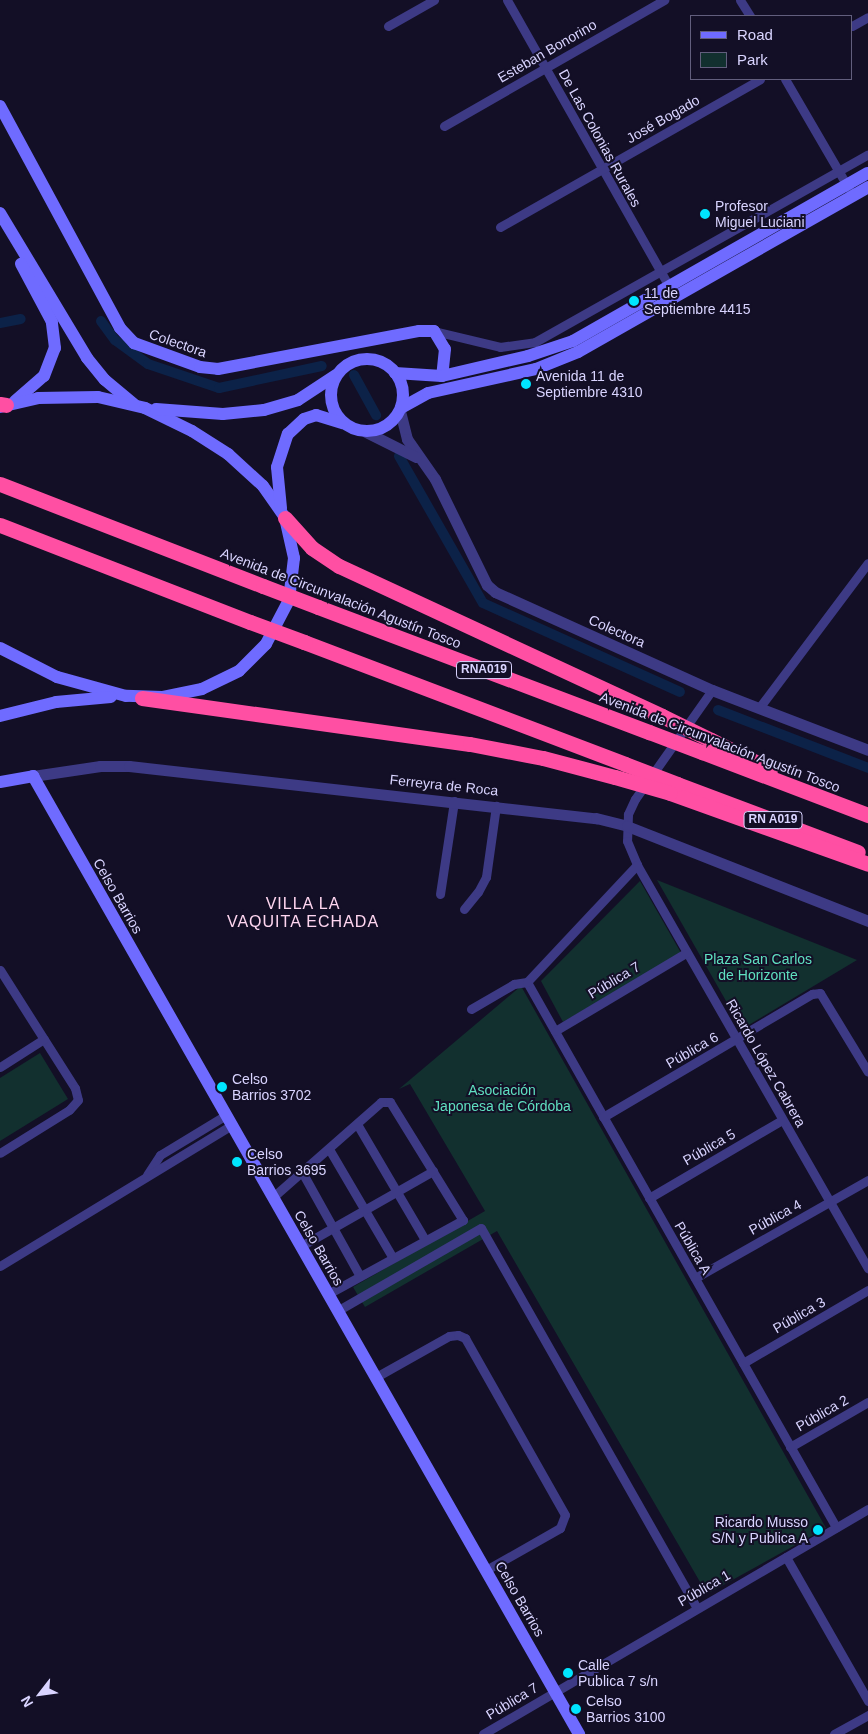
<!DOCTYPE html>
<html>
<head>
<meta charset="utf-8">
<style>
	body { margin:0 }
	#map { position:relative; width:868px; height:1734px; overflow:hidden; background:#130f26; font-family:Arial,sans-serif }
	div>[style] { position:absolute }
	.green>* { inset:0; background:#12302f }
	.canal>* { height:10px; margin:-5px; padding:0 5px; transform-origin:5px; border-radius:5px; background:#0c2248 }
	.minor>* { height:9px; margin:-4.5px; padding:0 4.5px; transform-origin:4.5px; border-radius:4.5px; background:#3d3a85 }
	.tertiary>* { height:11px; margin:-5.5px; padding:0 5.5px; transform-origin:5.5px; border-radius:5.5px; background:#3d3a85 }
	.secondary>* { height:12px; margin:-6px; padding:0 6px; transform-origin:6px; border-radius:6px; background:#6f6bff }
	.secondary>.ring { margin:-6px; padding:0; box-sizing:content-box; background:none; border:12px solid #6f6bff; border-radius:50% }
	.motorway>* { height:15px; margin:-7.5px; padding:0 7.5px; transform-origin:7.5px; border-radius:7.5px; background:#ff4fa3 }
	.motorway-bridge>* { height:15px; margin:-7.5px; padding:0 7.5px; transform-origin:7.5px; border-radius:7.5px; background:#ff4fa3 }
	.dots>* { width:14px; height:14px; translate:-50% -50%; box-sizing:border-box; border:2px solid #130f26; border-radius:50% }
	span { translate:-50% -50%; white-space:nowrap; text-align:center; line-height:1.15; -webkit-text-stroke:4px #130f26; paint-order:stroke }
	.shield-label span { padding:1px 4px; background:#130f26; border:1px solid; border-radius:4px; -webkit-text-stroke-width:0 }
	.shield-label { font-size:12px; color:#d9d4ff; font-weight:700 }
	.street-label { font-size:14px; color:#d9d4ff }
	.poi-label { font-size:14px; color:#d9d4ff }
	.left { translate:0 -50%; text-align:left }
	.right { translate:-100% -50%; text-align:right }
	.park-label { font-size:14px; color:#5fe0c0 }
	.quarter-label { font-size:16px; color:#ffd6f0; letter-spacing:1px }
	.legend { position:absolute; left:690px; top:15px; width:162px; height:65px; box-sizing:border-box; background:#130f26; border:1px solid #625e7d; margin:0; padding:6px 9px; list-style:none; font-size:15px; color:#d9d4ff }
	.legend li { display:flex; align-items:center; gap:10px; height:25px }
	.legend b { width:25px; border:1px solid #625e7d }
	.north { position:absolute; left:15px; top:1669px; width:50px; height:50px; -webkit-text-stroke:4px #130f26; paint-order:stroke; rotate:240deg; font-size:14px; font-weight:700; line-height:20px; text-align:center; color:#d9d4ff }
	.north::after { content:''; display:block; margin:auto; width:18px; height:22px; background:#d9d4ff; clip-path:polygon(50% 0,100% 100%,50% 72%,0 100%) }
</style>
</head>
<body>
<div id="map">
	<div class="green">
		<i style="clip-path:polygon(657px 880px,857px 960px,742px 1029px)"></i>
		<i style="clip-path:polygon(640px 881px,681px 953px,563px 1022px,541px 981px)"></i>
		<i style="clip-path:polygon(521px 986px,826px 1528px,707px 1594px,497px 1231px,365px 1307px,353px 1287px,485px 1211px,410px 1084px,399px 1089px)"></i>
		<i style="clip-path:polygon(40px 1053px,68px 1099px,0 1141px,0 1078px)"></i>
	</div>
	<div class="canal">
		<i style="left:101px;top:321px;width:24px;rotate:54deg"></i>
		<i style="left:115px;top:340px;width:41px;rotate:36deg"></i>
		<i style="left:148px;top:364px;width:75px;rotate:18.7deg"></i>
		<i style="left:219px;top:388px;width:105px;rotate:-12.1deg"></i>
		<i style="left:0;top:323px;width:21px;rotate:-11deg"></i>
		<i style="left:354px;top:375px;width:46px;rotate:61.2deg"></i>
		<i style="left:399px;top:456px;width:169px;rotate:60.3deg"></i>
		<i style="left:483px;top:603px;width:216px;rotate:24.3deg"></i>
		<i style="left:718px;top:710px;width:161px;rotate:21.1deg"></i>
	</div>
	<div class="minor">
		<i style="left:507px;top:0;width:331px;rotate:60.5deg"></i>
		<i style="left:740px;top:0;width:19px;rotate:58deg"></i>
		<i style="left:388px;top:26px;width:53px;rotate:-29.5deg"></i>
		<i style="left:852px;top:26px;width:18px;rotate:-29deg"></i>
		<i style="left:785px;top:79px;width:127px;rotate:59.8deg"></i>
		<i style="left:444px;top:126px;width:254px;rotate:-29.8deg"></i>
		<i style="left:500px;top:227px;width:299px;rotate:-29.6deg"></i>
		<i style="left:434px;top:331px;width:68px;rotate:13.6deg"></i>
		<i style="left:500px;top:347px;width:35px;rotate:-8deg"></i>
		<i style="left:535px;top:342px;width:382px;rotate:-29.4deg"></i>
		<i style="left:712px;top:690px;width:133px;rotate:125.2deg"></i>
		<i style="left:635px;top:799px;width:17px;rotate:115deg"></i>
		<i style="left:628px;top:814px;width:27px;rotate:92deg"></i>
		<i style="left:627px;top:841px;width:26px;rotate:67deg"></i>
		<i style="left:637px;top:865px;width:465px;rotate:60.2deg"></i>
		<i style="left:759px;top:708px;width:181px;rotate:-53.1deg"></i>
		<i style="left:440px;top:894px;width:94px;rotate:-81.4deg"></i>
		<i style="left:464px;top:909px;width:22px;rotate:-51deg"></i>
		<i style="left:478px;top:892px;width:17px;rotate:-62deg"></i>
		<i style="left:486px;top:877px;width:72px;rotate:-82deg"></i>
		<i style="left:0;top:970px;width:140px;rotate:57.6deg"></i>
		<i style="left:75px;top:1088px;width:12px;rotate:76deg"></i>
		<i style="left:78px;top:1100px;width:13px;rotate:132deg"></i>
		<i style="left:69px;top:1110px;width:81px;rotate:148.1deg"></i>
		<i style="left:527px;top:982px;width:627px;rotate:60.45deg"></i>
		<i style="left:471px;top:1009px;width:50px;rotate:-30.2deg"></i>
		<i style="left:514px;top:984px;width:13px;rotate:-9deg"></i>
		<i style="left:527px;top:982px;width:161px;rotate:-46.8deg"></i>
		<i style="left:555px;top:1031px;width:152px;rotate:-30.8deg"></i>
		<i style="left:0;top:1067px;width:52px;rotate:-32.5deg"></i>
		<i style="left:603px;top:1117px;width:243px;rotate:-30.5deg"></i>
		<i style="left:812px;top:994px;width:8px;rotate:-7deg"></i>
		<i style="left:820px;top:993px;width:92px;rotate:58.7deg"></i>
		<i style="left:357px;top:1124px;width:134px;rotate:59.6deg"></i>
		<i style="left:329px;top:1149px;width:126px;rotate:59.6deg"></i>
		<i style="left:302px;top:1172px;width:119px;rotate:60.9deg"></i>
		<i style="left:147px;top:1175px;width:24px;rotate:-57deg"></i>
		<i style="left:160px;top:1155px;width:77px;rotate:-31.2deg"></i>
		<i style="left:273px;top:1197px;width:144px;rotate:-41.3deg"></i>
		<i style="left:381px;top:1102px;width:9px"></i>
		<i style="left:390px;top:1102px;width:139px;rotate:58.3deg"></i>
		<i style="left:463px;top:1220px;width:154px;rotate:151.3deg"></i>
		<i style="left:649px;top:1198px;width:154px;rotate:-30.4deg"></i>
		<i style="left:301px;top:1246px;width:152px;rotate:-29.6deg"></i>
		<i style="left:0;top:1266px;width:271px;rotate:-31.3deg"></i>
		<i style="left:695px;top:1278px;width:199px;rotate:-29.5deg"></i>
		<i style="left:337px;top:1311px;width:166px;rotate:-30deg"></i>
		<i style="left:481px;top:1228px;width:437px;rotate:60.4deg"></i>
		<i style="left:743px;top:1363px;width:145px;rotate:-30.3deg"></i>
		<i style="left:376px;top:1377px;width:84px;rotate:-29.3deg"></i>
		<i style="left:449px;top:1336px;width:9px;rotate:-6deg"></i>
		<i style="left:458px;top:1335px;width:8px;rotate:23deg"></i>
		<i style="left:465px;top:1338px;width:203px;rotate:60.5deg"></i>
		<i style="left:565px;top:1515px;width:14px;rotate:111deg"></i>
		<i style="left:560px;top:1528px;width:85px;rotate:150.4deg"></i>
		<i style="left:790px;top:1447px;width:90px;rotate:-30deg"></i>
		<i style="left:786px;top:1557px;width:166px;rotate:60.3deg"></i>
		<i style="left:483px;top:1734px;width:446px;rotate:-30.3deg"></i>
		<i style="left:834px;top:1734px;width:39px;rotate:-29deg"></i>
	</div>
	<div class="tertiary">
		<i style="left:400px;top:411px;width:29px;rotate:76deg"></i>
		<i style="left:407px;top:439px;width:49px;rotate:55deg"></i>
		<i style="left:435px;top:479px;width:118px;rotate:63.9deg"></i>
		<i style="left:487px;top:585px;width:11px;rotate:41deg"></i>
		<i style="left:495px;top:592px;width:238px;rotate:24.3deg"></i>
		<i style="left:712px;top:690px;width:167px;rotate:21deg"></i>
		<i style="left:366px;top:432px;width:56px;rotate:26.6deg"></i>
		<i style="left:33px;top:776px;width:68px;rotate:-8.5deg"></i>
		<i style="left:100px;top:766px;width:29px"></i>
		<i style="left:129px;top:766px;width:470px;rotate:6.4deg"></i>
		<i style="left:596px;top:818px;width:32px;rotate:14deg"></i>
		<i style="left:627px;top:826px;width:259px;rotate:21.5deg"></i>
	</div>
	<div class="secondary">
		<i style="left:0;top:106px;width:252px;rotate:61.6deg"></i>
		<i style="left:120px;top:328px;width:21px;rotate:47deg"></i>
		<i style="left:134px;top:343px;width:70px;rotate:20deg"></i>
		<i style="left:200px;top:367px;width:18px;rotate:6deg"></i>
		<i style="left:218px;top:369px;width:205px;rotate:-10.7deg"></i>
		<i style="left:419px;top:331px;width:15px"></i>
		<i style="left:434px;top:331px;width:21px;rotate:59deg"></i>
		<i style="left:445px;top:349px;width:27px;rotate:96deg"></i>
		<i style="left:0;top:213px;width:169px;rotate:59deg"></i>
		<i style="left:87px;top:358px;width:28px;rotate:51deg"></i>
		<i style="left:105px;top:380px;width:38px;rotate:40deg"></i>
		<i class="ring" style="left:331px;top:359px;width:60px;height:60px"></i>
		<i style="left:395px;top:373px;width:47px;rotate:3.7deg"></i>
		<i style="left:442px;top:376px;width:88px;rotate:-13.1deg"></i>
		<i style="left:528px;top:356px;width:47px;rotate:-18.4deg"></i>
		<i style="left:573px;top:341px;width:339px;rotate:-29.7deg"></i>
		<i style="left:15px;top:401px;width:38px;rotate:-41deg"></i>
		<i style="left:44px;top:376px;width:30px;rotate:-69deg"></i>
		<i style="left:55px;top:348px;width:26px;rotate:-97deg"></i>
		<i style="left:52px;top:322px;width:66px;rotate:-118.1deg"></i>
		<i style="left:0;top:407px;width:39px;rotate:-13deg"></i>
		<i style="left:38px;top:398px;width:60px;rotate:-1deg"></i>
		<i style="left:98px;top:397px;width:48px;rotate:13.2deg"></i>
		<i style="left:145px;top:408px;width:52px;rotate:26.1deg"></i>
		<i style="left:192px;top:431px;width:43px;rotate:32.6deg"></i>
		<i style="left:228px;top:454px;width:47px;rotate:42.4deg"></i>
		<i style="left:263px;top:486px;width:39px;rotate:55deg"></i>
		<i style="left:285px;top:518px;width:41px;rotate:77.3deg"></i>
		<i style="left:294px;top:558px;width:42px;rotate:96.8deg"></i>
		<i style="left:289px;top:600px;width:50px;rotate:117.6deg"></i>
		<i style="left:266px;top:644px;width:38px;rotate:135deg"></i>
		<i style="left:239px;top:671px;width:41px;rotate:154.1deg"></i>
		<i style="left:202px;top:689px;width:41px;rotate:168.7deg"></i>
		<i style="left:162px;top:697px;width:36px;rotate:-178deg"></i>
		<i style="left:126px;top:696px;width:72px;rotate:-164.6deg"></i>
		<i style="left:57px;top:677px;width:64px;rotate:-153deg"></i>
		<i style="left:401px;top:408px;width:31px;rotate:-29deg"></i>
		<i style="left:428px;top:393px;width:111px;rotate:-12.5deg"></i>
		<i style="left:536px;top:369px;width:45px;rotate:-22deg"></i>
		<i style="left:578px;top:352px;width:334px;rotate:-29.6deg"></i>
		<i style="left:156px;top:409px;width:67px;rotate:4.3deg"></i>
		<i style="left:223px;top:414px;width:41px;rotate:-5.6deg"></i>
		<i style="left:264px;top:410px;width:35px;rotate:-16deg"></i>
		<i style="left:298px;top:400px;width:45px;rotate:-33.3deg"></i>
		<i style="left:281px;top:508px;width:41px;rotate:-95.6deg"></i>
		<i style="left:277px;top:467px;width:35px;rotate:-72deg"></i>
		<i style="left:288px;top:434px;width:22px;rotate:-43deg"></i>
		<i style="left:304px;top:419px;width:13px;rotate:-18deg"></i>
		<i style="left:316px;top:415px;width:28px;rotate:17deg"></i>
		<i style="left:0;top:716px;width:58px;rotate:-14deg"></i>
		<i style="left:56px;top:702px;width:55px;rotate:-5.2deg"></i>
		<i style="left:0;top:782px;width:34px;rotate:-10deg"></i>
		<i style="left:33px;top:776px;width:1103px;rotate:60.32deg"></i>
	</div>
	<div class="motorway">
		<i style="left:0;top:404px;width:6px;rotate:9deg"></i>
		<i style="left:0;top:484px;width:282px;rotate:21.2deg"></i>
		<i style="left:285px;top:518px;width:40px;rotate:48deg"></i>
		<i style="left:312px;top:548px;width:32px;rotate:34deg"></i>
		<i style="left:339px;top:566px;width:356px;rotate:24.9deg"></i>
		<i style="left:0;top:525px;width:268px;rotate:21.2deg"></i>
		<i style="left:318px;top:607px;width:354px;rotate:20.7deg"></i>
		<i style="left:304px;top:642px;width:343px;rotate:20.8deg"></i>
		<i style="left:142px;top:698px;width:331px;rotate:8deg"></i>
		<i style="left:470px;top:744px;width:74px;rotate:10.9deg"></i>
		<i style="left:543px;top:758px;width:74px;rotate:14.8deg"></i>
		<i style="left:711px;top:740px;width:66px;rotate:26.2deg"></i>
		<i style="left:702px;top:752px;width:178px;rotate:20.8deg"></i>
		<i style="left:677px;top:784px;width:193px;rotate:20.6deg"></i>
		<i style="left:670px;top:793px;width:210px;rotate:19.7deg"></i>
	</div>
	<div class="motorway-bridge">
		<i style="left:263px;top:586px;width:59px;rotate:20.9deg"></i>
		<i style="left:250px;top:622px;width:58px;rotate:20.3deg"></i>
		<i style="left:662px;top:716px;width:55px;rotate:26.1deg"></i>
		<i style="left:649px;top:732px;width:57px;rotate:20.7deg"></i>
		<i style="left:625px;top:764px;width:56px;rotate:21deg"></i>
		<i style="left:615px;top:777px;width:57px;rotate:16.2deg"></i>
	</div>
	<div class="dots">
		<i style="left:705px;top:214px;background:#00e5ff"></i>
		<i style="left:634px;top:301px;background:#00e5ff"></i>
		<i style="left:526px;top:384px;background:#00e5ff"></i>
		<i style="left:222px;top:1087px;background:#00e5ff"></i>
		<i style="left:237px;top:1162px;background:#00e5ff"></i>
		<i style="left:818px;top:1530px;background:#00e5ff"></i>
		<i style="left:568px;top:1673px;background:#00e5ff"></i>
		<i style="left:576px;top:1709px;background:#00e5ff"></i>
	</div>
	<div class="shield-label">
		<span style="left:484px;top:670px">RNA019</span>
		<span style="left:773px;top:820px">RN A019</span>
	</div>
	<div class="street-label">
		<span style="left:547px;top:51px;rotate:-30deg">Esteban Bonorino</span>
		<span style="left:663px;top:119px;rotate:-30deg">José Bogado</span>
		<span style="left:600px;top:138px;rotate:61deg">De Las Colonias Rurales</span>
		<span style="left:178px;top:343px;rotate:19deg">Colectora</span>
		<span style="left:341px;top:598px;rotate:21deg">Avenida de Circunvalación Agustín Tosco</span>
		<span style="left:617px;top:631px;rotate:24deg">Colectora</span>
		<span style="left:720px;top:742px;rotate:21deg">Avenida de Circunvalación Agustín Tosco</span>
		<span style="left:444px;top:785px;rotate:6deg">Ferreyra de Roca</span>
		<span style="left:118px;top:896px;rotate:60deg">Celso Barrios</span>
		<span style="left:614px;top:980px;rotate:-31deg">Pública 7</span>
		<span style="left:692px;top:1050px;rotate:-30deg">Pública 6</span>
		<span style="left:766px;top:1063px;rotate:60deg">Ricardo López Cabrera</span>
		<span style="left:709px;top:1147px;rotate:-30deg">Pública 5</span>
		<span style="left:775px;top:1217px;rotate:-29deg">Pública 4</span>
		<span style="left:319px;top:1248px;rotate:60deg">Celso Barrios</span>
		<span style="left:693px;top:1248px;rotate:60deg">Pública A</span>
		<span style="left:799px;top:1315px;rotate:-30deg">Pública 3</span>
		<span style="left:822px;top:1413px;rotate:-30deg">Pública 2</span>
		<span style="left:704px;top:1588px;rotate:-30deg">Pública 1</span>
		<span style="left:520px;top:1599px;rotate:60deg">Celso Barrios</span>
		<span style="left:512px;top:1701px;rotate:-31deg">Pública 7</span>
	</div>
	<div class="poi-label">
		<span class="left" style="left:715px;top:214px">Profesor<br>Miguel Luciani</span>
		<span class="left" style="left:644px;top:301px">11 de<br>Septiembre 4415</span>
		<span class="left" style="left:536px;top:384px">Avenida 11 de<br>Septiembre 4310</span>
		<span class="left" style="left:232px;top:1087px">Celso<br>Barrios 3702</span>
		<span class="left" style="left:247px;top:1162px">Celso<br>Barrios 3695</span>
		<span class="right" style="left:808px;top:1530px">Ricardo Musso<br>S/N y Publica A</span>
		<span class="left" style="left:578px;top:1673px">Calle<br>Publica 7 s/n</span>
		<span class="left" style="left:586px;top:1709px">Celso<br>Barrios 3100</span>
	</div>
	<div class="park-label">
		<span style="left:758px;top:967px">Plaza San Carlos<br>de Horizonte</span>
		<span style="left:502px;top:1098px">Asociación<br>Japonesa de Córdoba</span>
	</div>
	<div class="quarter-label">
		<span style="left:303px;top:913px">VILLA LA<br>VAQUITA ECHADA</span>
	</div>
	<ul class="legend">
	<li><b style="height:6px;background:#6f6bff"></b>Road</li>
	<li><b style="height:14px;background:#12302f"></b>Park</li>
	</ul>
	<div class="north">N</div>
</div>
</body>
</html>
